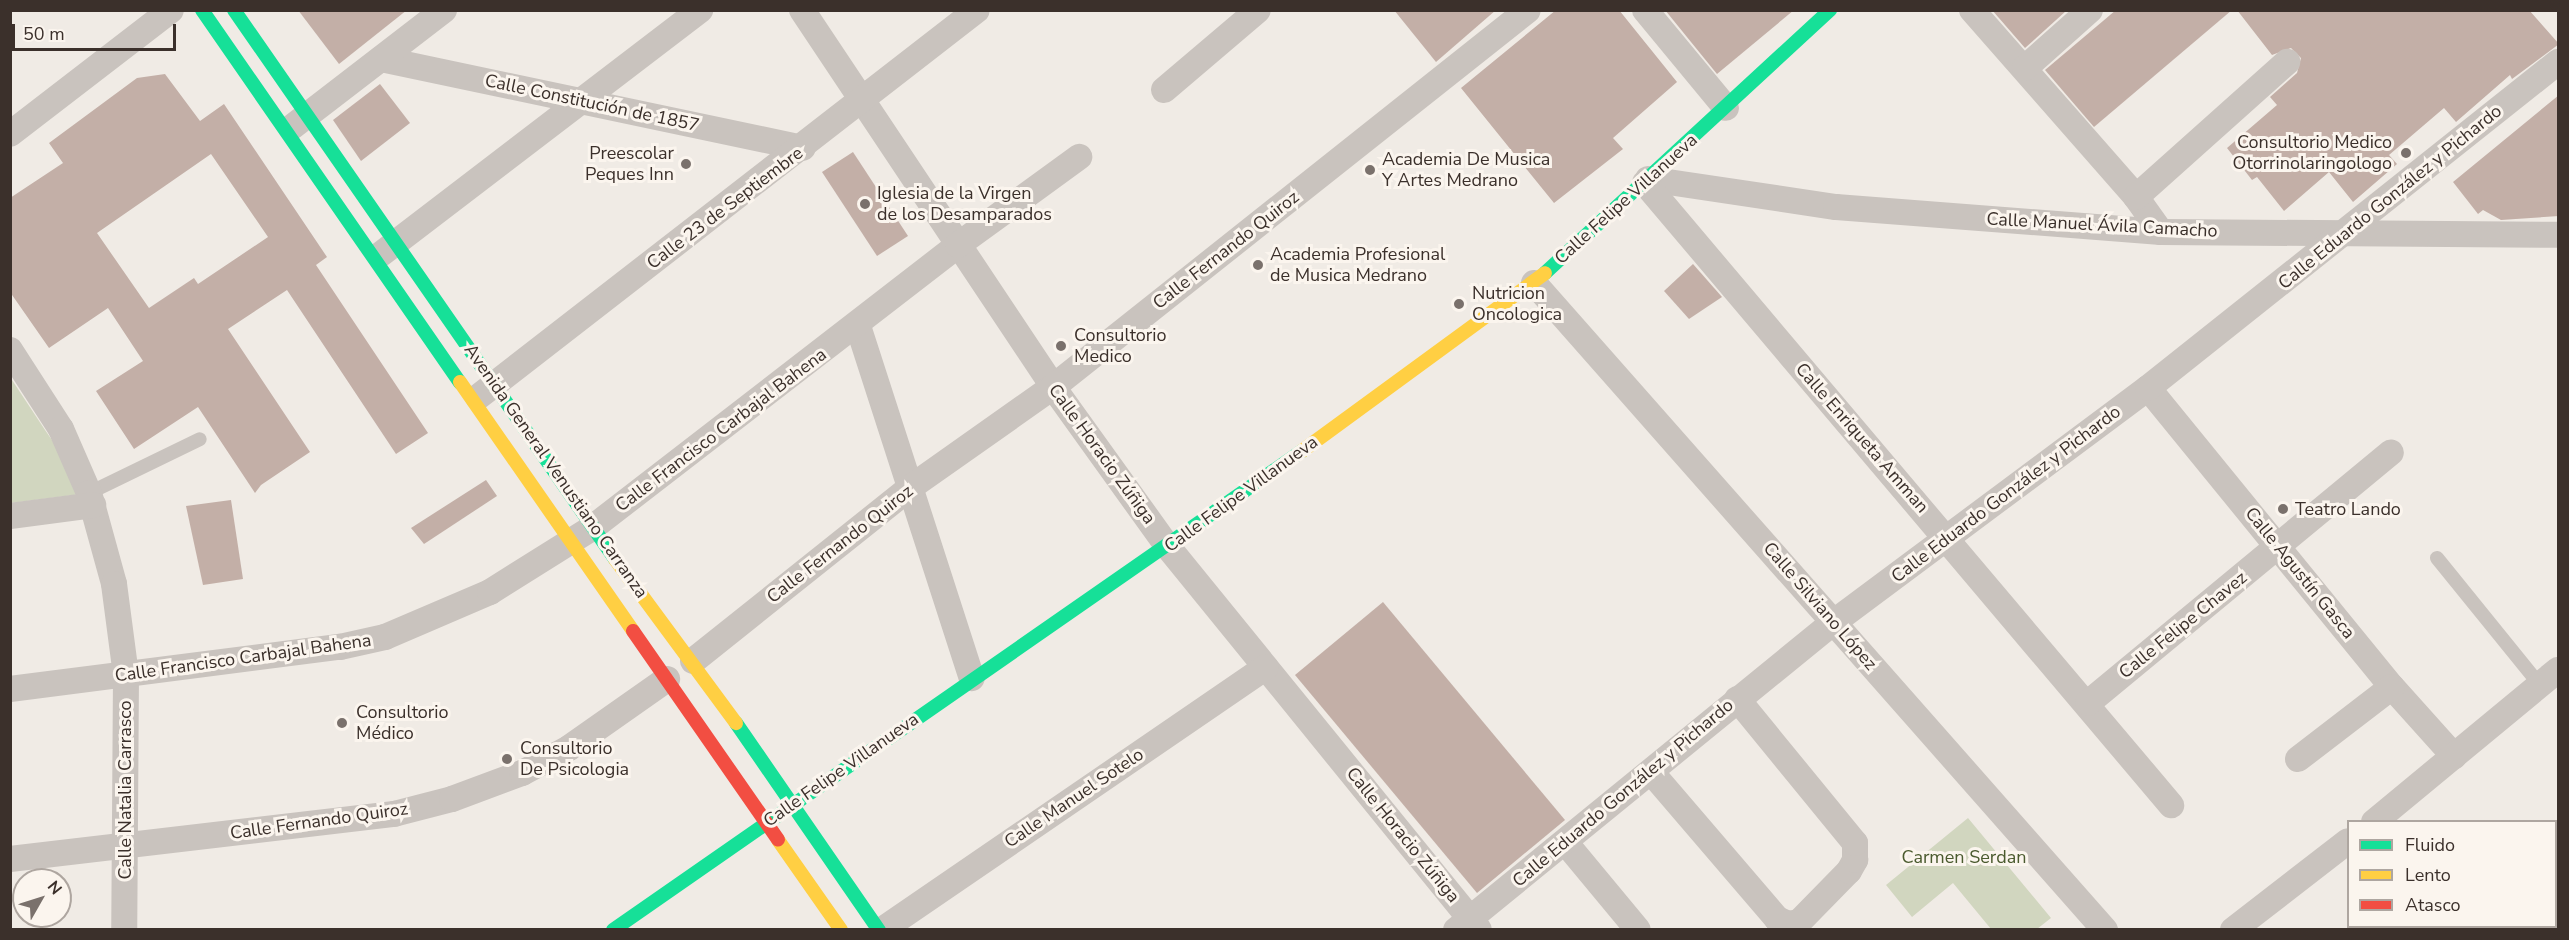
<!DOCTYPE html>
<html>
<head>
<meta charset="utf-8">
<style>
	body { margin:0 }
	#map { position:relative; width:2569px; height:940px; overflow:hidden; background:#f0ebe5; font-family:"Nunito Sans",sans-serif }
	div>[style] { position:absolute }
	.green>* { inset:0; background:#d1d6bf }
	.building>* { inset:0; background:#c3afa7 }
	.lane>* { height:14px; margin:-7px; padding:0 7px; transform-origin:7px; border-radius:7px; background:#c9c3be }
	.street>* { height:26px; margin:-13px; padding:0 13px; transform-origin:13px; border-radius:13px; background:#c9c3be }
	.fast>* { height:14px; margin:-7px; padding:0 7px; transform-origin:7px; border-radius:7px; background:#16e098 }
	.slow>* { height:14px; margin:-7px; padding:0 7px; transform-origin:7px; border-radius:7px; background:#ffcf43 }
	.jam>* { height:14px; margin:-7px; padding:0 7px; transform-origin:7px; border-radius:7px; background:#f24e42 }
	.dots>* { width:16px; height:16px; translate:-50% -50%; box-sizing:border-box; border:3px solid #fbf5ee; border-radius:50% }
	span { translate:-50% -50%; white-space:nowrap; text-align:center; line-height:1.15; -webkit-text-stroke:6px #fbf5ee; paint-order:stroke }
	.street-label { font-size:18px; color:#3b302b }
	.poi-label { font-size:18px; color:#3b302b }
	.right { translate:-100% -50%; text-align:right }
	.left { translate:0 -50%; text-align:left }
	.park-label { font-size:18px; color:#4a5a2e }
	.frame { position:absolute; inset:0; border:12px solid #3b302b; pointer-events:none }
	.legend { position:absolute; left:2347px; top:820px; width:210px; height:108px; box-sizing:border-box; background:#fbf5ee; border:2px solid #aea6a0; margin:0; padding:8px 10px; list-style:none; font-size:18px; color:#3b302b }
	.legend li { display:flex; align-items:center; gap:12px; height:30px }
	.legend b { width:30px; border:2px solid #aea6a0 }
	.north { position:absolute; left:12px; top:868px; width:60px; height:60px; box-sizing:border-box; background:#fbf5ee; border:2px solid #aea6a0; border-radius:50%; rotate:51deg; font-size:16px; font-weight:700; line-height:24px; text-align:center; color:#3b302b }
	.north::after { content:''; display:block; margin:auto; width:21px; height:27px; background:#7a716c; clip-path:polygon(50% 0,100% 100%,50% 72%,0 100%) }
	.scale { position:absolute; left:12px; top:24px; width:164px; height:27px; box-sizing:border-box; border:3px solid #3b302b; border-top:0; padding-left:8px; font-size:18px; line-height:21px; white-space:nowrap; color:#3b302b; -webkit-text-stroke:4px #fbf5ee; paint-order:stroke }
</style>
</head>
<body>
<div id="map">
	<div class="green">
		<i style="clip-path:polygon(10px 377px,45px 430px,89px 493px,11px 503px)"></i>
		<i style="clip-path:polygon(1968px 818px,2051px 918px,2037px 929px,1991px 929px,1953px 883px,1912px 917px,1886px 885px)"></i>
	</div>
	<div class="building">
		<i style="clip-path:polygon(298px 10px,407px 10px,339px 64px)"></i>
		<i style="clip-path:polygon(1394px 10px,1496px 10px,1436px 62px)"></i>
		<i style="clip-path:polygon(1556px 10px,1619px 10px,1677px 82px,1613px 138px,1623px 149px,1554px 203px,1461px 88px)"></i>
		<i style="clip-path:polygon(1665px 10px,1794px 10px,1717px 74px)"></i>
		<i style="clip-path:polygon(1992px 10px,2066px 10px,2066px 11px,2025px 48px)"></i>
		<i style="clip-path:polygon(2116px 10px,2232px 10px,2094px 127px,2045px 70px)"></i>
		<i style="clip-path:polygon(2237px 10px,2529px 10px,2559px 44px,2512px 79px,2510px 75px,2456px 122px,2444px 108px,2389px 155px,2397px 164px,2353px 202px,2329px 172px,2284px 211px,2257px 177px,2252px 180px,2227px 148px,2277px 105px,2270px 97px,2297px 73px,2301px 58px,2291px 48px,2272px 55px)"></i>
		<i style="clip-path:polygon(evenodd,165px 74px,200px 121px,224px 104px,327px 257px,316px 265px,428px 433px,396px 454px,287px 290px,228px 329px,310px 452px,261px 485px,255px 493px,198px 407px,134px 449px,96px 391px,143px 361px,108px 308px,49px 348px,10px 292px,10px 198px,63px 163px,49px 143px,137px 78px,165px 74px,211px 154px,268px 237px,198px 284px,194px 278px,149px 308px,97px 233px,211px 154px)"></i>
		<i style="clip-path:polygon(380px 84px,410px 123px,361px 161px,333px 120px)"></i>
		<i style="clip-path:polygon(2559px 95px,2559px 216px,2501px 220px,2483px 210px,2478px 214px,2453px 182px)"></i>
		<i style="clip-path:polygon(853px 152px,908px 236px,877px 256px,822px 172px)"></i>
		<i style="clip-path:polygon(1693px 264px,1722px 297px,1689px 319px,1664px 291px)"></i>
		<i style="clip-path:polygon(486px 480px,497px 496px,424px 544px,411px 528px)"></i>
		<i style="clip-path:polygon(231px 500px,243px 579px,203px 585px,186px 506px)"></i>
		<i style="clip-path:polygon(1383px 602px,1565px 820px,1477px 893px,1295px 675px)"></i>
	</div>
	<div class="lane">
		<i style="left:89px;top:493px;width:123px;rotate:-25.9deg"></i>
		<i style="left:2437px;top:558px;width:164px;rotate:51deg"></i>
	</div>
	<div class="street">
		<i style="left:802px;top:10px;width:453px;rotate:56.3deg"></i>
		<i style="left:1053px;top:387px;width:197px;rotate:54.3deg"></i>
		<i style="left:1168px;top:547px;width:493px;rotate:50.9deg"></i>
		<i style="left:1645px;top:10px;width:127px;rotate:50.4deg"></i>
		<i style="left:1972px;top:10px;width:249px;rotate:48.7deg"></i>
		<i style="left:2136px;top:197px;width:43px;rotate:54.5deg"></i>
		<i style="left:381px;top:59px;width:431px;rotate:11.9deg"></i>
		<i style="left:2025px;top:68px;width:87px;rotate:-41.7deg"></i>
		<i style="left:1164px;top:90px;width:123px;rotate:-40.4deg"></i>
		<i style="left:292px;top:127px;width:192px;rotate:-37.6deg"></i>
		<i style="left:10px;top:134px;width:203px;rotate:-37.6deg"></i>
		<i style="left:1648px;top:179px;width:190px;rotate:8.5deg"></i>
		<i style="left:1836px;top:207px;width:326px;rotate:4.4deg"></i>
		<i style="left:2161px;top:232px;width:397px;rotate:0.4deg"></i>
		<i style="left:1645px;top:183px;width:815px;rotate:49.78deg"></i>
		<i style="left:2136px;top:197px;width:203px;rotate:-41.8deg"></i>
		<i style="left:381px;top:254px;width:402px;rotate:-37.4deg"></i>
		<i style="left:1534px;top:283px;width:863px;rotate:48.57deg"></i>
		<i style="left:858px;top:326px;width:370px;rotate:72.1deg"></i>
		<i style="left:10px;top:350px;width:94px;rotate:57.2deg"></i>
		<i style="left:61px;top:429px;width:70px;rotate:66.4deg"></i>
		<i style="left:89px;top:493px;width:94px;rotate:74.6deg"></i>
		<i style="left:114px;top:584px;width:92px;rotate:82.5deg"></i>
		<i style="left:126px;top:675px;width:255px;rotate:90.4deg"></i>
		<i style="left:2148px;top:388px;width:386px;rotate:50.8deg"></i>
		<i style="left:2392px;top:687px;width:93px;rotate:48.1deg"></i>
		<i style="left:478px;top:397px;width:631px;rotate:-37.8deg"></i>
		<i style="left:10px;top:516px;width:84px;rotate:-7.5deg"></i>
		<i style="left:693px;top:661px;width:279px;rotate:-38.6deg"></i>
		<i style="left:911px;top:487px;width:174px;rotate:-35.2deg"></i>
		<i style="left:1053px;top:387px;width:606px;rotate:-38.44deg"></i>
		<i style="left:10px;top:689px;width:333px;rotate:-7.3deg"></i>
		<i style="left:340px;top:647px;width:46px;rotate:-12.5deg"></i>
		<i style="left:385px;top:637px;width:114px;rotate:-23.2deg"></i>
		<i style="left:490px;top:592px;width:120px;rotate:-32.1deg"></i>
		<i style="left:592px;top:528px;width:463px;rotate:-37.7deg"></i>
		<i style="left:958px;top:245px;width:150px;rotate:-36deg"></i>
		<i style="left:2088px;top:703px;width:393px;rotate:-39.6deg"></i>
		<i style="left:2298px;top:759px;width:118px;rotate:-37.5deg"></i>
		<i style="left:1652px;top:773px;width:192px;rotate:49.4deg"></i>
		<i style="left:1777px;top:919px;width:12px;rotate:24deg"></i>
		<i style="left:1788px;top:924px;width:11px;rotate:-10deg"></i>
		<i style="left:1799px;top:922px;width:71px;rotate:-45.6deg"></i>
		<i style="left:1849px;top:871px;width:13px;rotate:-61deg"></i>
		<i style="left:1855px;top:860px;width:17px;rotate:-90deg"></i>
		<i style="left:1855px;top:843px;width:186px;rotate:-129.3deg"></i>
		<i style="left:2374px;top:822px;width:239px;rotate:-39.6deg"></i>
		<i style="left:1565px;top:842px;width:114px;rotate:50.3deg"></i>
		<i style="left:10px;top:859px;width:387px;rotate:-6.7deg"></i>
		<i style="left:394px;top:814px;width:60px;rotate:-14.5deg"></i>
		<i style="left:452px;top:799px;width:75px;rotate:-20.4deg"></i>
		<i style="left:522px;top:773px;width:53px;rotate:-28deg"></i>
		<i style="left:569px;top:748px;width:120px;rotate:-35.1deg"></i>
		<i style="left:2471px;top:926px;width:4px;rotate:63deg"></i>
		<i style="left:882px;top:930px;width:465px;rotate:-34.4deg"></i>
		<i style="left:1456px;top:930px;width:488px;rotate:-39.2deg"></i>
		<i style="left:1834px;top:622px;width:392px;rotate:-36.7deg"></i>
		<i style="left:2148px;top:388px;width:524px;rotate:-38.49deg"></i>
		<i style="left:2233px;top:930px;width:145px;rotate:-37.7deg"></i>
	</div>
	<div class="fast">
		<i style="left:202px;top:10px;width:453px;rotate:55.3deg"></i>
		<i style="left:234px;top:10px;width:668px;rotate:55.24deg"></i>
		<i style="left:1545px;top:273px;width:388px;rotate:-42.7deg"></i>
		<i style="left:736px;top:723px;width:252px;rotate:55.4deg"></i>
		<i style="left:613px;top:930px;width:839px;rotate:-34.81deg"></i>
	</div>
	<div class="slow">
		<i style="left:460px;top:382px;width:303px;rotate:55.2deg"></i>
		<i style="left:1302px;top:451px;width:301px;rotate:-36.2deg"></i>
		<i style="left:615px;top:559px;width:204px;rotate:53.6deg"></i>
		<i style="left:778px;top:840px;width:110px;rotate:55deg"></i>
	</div>
	<div class="jam">
		<i style="left:633px;top:631px;width:254px;rotate:55.2deg"></i>
	</div>
	<div class="dots">
		<i style="left:2406px;top:153px;background:#7a716c"></i>
		<i style="left:686px;top:164px;background:#7a716c"></i>
		<i style="left:1370px;top:170px;background:#7a716c"></i>
		<i style="left:865px;top:204px;background:#7a716c"></i>
		<i style="left:1258px;top:265px;background:#7a716c"></i>
		<i style="left:1459px;top:304px;background:#7a716c"></i>
		<i style="left:1061px;top:346px;background:#7a716c"></i>
		<i style="left:2283px;top:509px;background:#7a716c"></i>
		<i style="left:342px;top:723px;background:#7a716c"></i>
		<i style="left:507px;top:759px;background:#7a716c"></i>
	</div>
	<div class="street-label">
		<span style="left:592px;top:103px;rotate:12deg">Calle Constitución de 1857</span>
		<span style="left:2390px;top:197px;rotate:-39deg">Calle Eduardo González y Pichardo</span>
		<span style="left:1626px;top:199px;rotate:-42deg">Calle Felipe Villanueva</span>
		<span style="left:725px;top:208px;rotate:-37deg">Calle 23 de Septiembre</span>
		<span style="left:2102px;top:225px;rotate:3deg">Calle Manuel Ávila Camacho</span>
		<span style="left:1226px;top:250px;rotate:-38deg">Calle Fernando Quiroz</span>
		<span style="left:721px;top:430px;rotate:-37deg">Calle Francisco Carbajal Bahena</span>
		<span style="left:1862px;top:438px;rotate:49deg">Calle Enriqueta Amman</span>
		<span style="left:1102px;top:454px;rotate:54deg">Calle Horacio Zúñiga</span>
		<span style="left:556px;top:471px;rotate:55deg">Avenida General Venustiano Carranza</span>
		<span style="left:1241px;top:494px;rotate:-36deg">Calle Felipe Villanueva</span>
		<span style="left:2006px;top:494px;rotate:-37deg">Calle Eduardo González y Pichardo</span>
		<span style="left:840px;top:544px;rotate:-38deg">Calle Fernando Quiroz</span>
		<span style="left:2300px;top:573px;rotate:51deg">Calle Agustín Gasca</span>
		<span style="left:1820px;top:606px;rotate:49deg">Calle Silviano López</span>
		<span style="left:2183px;top:625px;rotate:-39deg">Calle Felipe Chavez</span>
		<span style="left:243px;top:658px;rotate:-8deg">Calle Francisco Carbajal Bahena</span>
		<span style="left:841px;top:770px;rotate:-35deg">Calle Felipe Villanueva</span>
		<span style="left:125px;top:790px;rotate:-90deg">Calle Natalia Carrasco</span>
		<span style="left:1623px;top:793px;rotate:-40deg">Calle Eduardo González y Pichardo</span>
		<span style="left:1074px;top:798px;rotate:-34deg">Calle Manuel Sotelo</span>
		<span style="left:319px;top:821px;rotate:-8deg">Calle Fernando Quiroz</span>
		<span style="left:1403px;top:835px;rotate:51deg">Calle Horacio Zúñiga</span>
	</div>
	<div class="poi-label">
		<span class="right" style="left:2392px;top:153px">Consultorio Medico<br>Otorrinolaringologo</span>
		<span class="right" style="left:674px;top:164px">Preescolar<br>Peques Inn</span>
		<span class="left" style="left:1382px;top:170px">Academia De Musica<br>Y Artes Medrano</span>
		<span class="left" style="left:877px;top:204px">Iglesia de la Virgen<br>de los Desamparados</span>
		<span class="left" style="left:1270px;top:265px">Academia Profesional<br>de Musica Medrano</span>
		<span class="left" style="left:1472px;top:304px">Nutricion<br>Oncologica</span>
		<span class="left" style="left:1074px;top:346px">Consultorio<br>Medico</span>
		<span class="left" style="left:2295px;top:509px">Teatro Lando</span>
		<span class="left" style="left:356px;top:723px">Consultorio<br>Médico</span>
		<span class="left" style="left:520px;top:759px">Consultorio<br>De Psicologia</span>
	</div>
	<div class="park-label">
		<span style="left:1964px;top:857px">Carmen Serdan</span>
	</div>
	<div class="frame"></div>
	<ul class="legend">
	<li><b style="height:8px;background:#16e098"></b>Fluido</li>
	<li><b style="height:8px;background:#ffcf43"></b>Lento</li>
	<li><b style="height:8px;background:#f24e42"></b>Atasco</li>
	</ul>
	<div class="north">N</div>
	<div class="scale">50 m</div>
</div>
</body>
</html>
